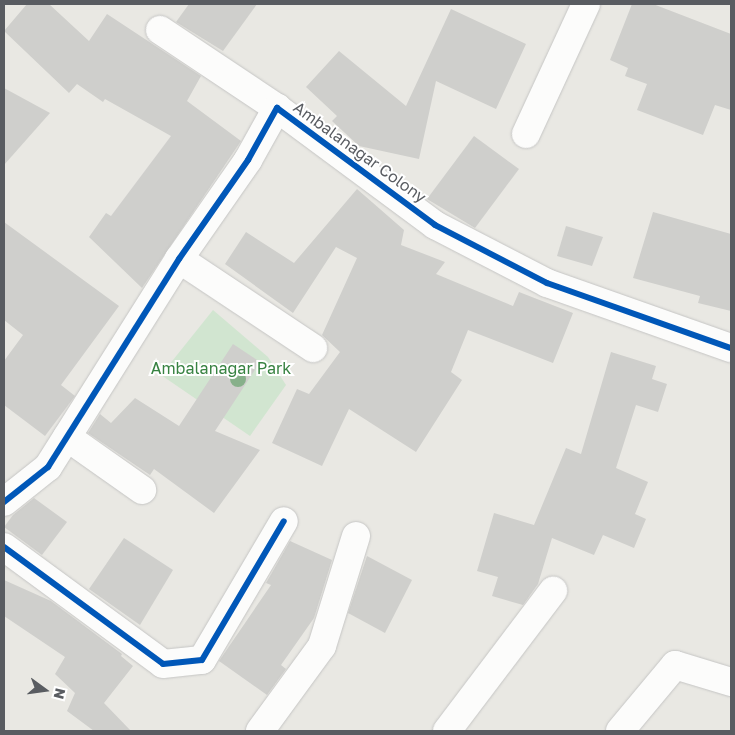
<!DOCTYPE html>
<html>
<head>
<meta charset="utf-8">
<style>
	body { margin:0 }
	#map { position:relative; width:735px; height:735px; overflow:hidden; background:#e9e8e3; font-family:"Golos Text",sans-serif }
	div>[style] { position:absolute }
	.green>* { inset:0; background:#d1e5d0 }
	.building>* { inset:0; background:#cfcfcc }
	.roads { filter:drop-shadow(0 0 1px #c5c5c4) drop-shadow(0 0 1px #c5c5c4) }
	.minor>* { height:28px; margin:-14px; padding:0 14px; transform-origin:14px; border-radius:14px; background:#fcfcfb }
	.cycleway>* { height:6px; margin:-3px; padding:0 3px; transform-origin:3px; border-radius:3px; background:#0057b8 }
	.trees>* { width:16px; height:16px; margin:-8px; border-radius:50%; background:#87b08a }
	span { translate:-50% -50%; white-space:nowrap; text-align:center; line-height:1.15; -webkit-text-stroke:4px #fff; paint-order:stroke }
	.street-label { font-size:16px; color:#595c61 }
	.park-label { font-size:16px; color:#378241 }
	.frame { position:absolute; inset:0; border:5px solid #595c61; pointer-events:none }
	.north { position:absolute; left:20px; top:665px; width:50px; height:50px; -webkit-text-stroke:4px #fff; paint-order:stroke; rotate:104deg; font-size:14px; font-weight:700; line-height:20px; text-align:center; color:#595c61 }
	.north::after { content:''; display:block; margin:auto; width:18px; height:22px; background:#595c61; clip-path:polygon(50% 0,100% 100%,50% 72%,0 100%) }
</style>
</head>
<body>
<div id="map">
	<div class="green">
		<i style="clip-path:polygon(213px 310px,268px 357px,286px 385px,250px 436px,161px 375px)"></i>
	</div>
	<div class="building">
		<i style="clip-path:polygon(27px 4px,49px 4px,89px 41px,107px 14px,201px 76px,187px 101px,241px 141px,142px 288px,89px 237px,106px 213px,111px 216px,171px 136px,105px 99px,103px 102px,77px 84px,69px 93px,4px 31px)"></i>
		<i style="clip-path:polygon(189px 4px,257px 4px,223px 51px,176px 22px)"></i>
		<i style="clip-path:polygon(632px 4px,653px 4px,731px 34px,731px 110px,715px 105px,703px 135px,637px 110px,647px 84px,625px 76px,628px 68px,610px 60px)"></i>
		<i style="clip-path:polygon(451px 9px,526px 44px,496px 109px,436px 81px,419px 159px,359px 146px,332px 121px,337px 116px,306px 87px,339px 51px,406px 106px)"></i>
		<i style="clip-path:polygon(4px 88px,50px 113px,4px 165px)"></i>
		<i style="clip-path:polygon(474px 136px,519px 169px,475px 228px,427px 199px)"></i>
		<i style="clip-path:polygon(357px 189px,404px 230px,401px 245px,445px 262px,436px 274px,513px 306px,519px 292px,573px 313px,553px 363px,468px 330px,451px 372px,462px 380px,416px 452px,349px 409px,322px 466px,272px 443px,297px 389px,309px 394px,340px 352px,322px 335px,357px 258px,336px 247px,293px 313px,225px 264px,246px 232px,294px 263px)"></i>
		<i style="clip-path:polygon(653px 212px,731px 234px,731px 311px,698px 303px,700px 296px,633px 278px)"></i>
		<i style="clip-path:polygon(4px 222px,119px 306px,61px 385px,75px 396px,45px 436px,4px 405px,4px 361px,23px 335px,4px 320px)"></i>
		<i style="clip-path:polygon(566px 226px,603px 237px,592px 266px,557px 256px)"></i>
		<i style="clip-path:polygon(233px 344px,260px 362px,215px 431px,260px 450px,214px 513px,154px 469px,150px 475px,88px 433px,100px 414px,111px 423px,135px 398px,179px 426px)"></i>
		<i style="clip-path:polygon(611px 352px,656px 366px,652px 379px,667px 384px,658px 412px,636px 405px,616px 468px,648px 482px,635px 514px,646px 519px,634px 548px,603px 535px,594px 555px,552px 538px,538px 584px,523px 605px,492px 596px,498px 577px,477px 571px,494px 513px,534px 525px,566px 448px,581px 454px)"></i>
		<i style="clip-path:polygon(34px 498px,67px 522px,42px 555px,4px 527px,13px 515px)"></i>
		<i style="clip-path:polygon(124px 538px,173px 570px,140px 625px,89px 589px)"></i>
		<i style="clip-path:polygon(290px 541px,332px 560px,314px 618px,281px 665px,286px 669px,267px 695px,219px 661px,271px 585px,266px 583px)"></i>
		<i style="clip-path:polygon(367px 556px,412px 580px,385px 633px,348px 613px)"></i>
		<i style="clip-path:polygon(4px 580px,51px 601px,122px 654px,121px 656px,133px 666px,104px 703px,131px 731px,94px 731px,67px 711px,75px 693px,55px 674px,65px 657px,4px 616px)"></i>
	</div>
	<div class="roads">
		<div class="minor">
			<i style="left:160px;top:30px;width:141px;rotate:33.7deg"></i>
			<i style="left:526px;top:134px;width:143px;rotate:-65.2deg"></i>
			<i style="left:179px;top:259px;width:161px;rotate:33.6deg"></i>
			<i style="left:67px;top:437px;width:92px;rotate:35.2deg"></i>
			<i style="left:4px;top:502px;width:56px;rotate:-38.5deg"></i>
			<i style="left:48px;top:467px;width:246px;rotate:-57.8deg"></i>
			<i style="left:179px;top:259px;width:121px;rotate:-55.1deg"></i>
			<i style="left:248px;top:160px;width:60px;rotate:-60.9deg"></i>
			<i style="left:277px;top:108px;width:197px;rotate:36.5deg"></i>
			<i style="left:435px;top:225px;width:126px;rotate:27.4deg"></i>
			<i style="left:547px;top:283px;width:195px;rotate:19.5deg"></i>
			<i style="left:4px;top:547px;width:197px;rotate:36.3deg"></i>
			<i style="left:163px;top:664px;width:39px;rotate:-6deg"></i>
			<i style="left:202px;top:660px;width:161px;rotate:-59.5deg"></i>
			<i style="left:260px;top:731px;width:105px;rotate:-53.9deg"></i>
			<i style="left:322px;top:646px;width:115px;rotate:-72.8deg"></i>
			<i style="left:447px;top:731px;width:176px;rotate:-52.9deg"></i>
			<i style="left:620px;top:731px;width:86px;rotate:-50.2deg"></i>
			<i style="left:675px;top:665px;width:59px;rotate:16.9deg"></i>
		</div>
	</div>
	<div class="cycleway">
		<i style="left:4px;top:502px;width:56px;rotate:-38.5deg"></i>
		<i style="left:48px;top:467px;width:246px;rotate:-57.8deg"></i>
		<i style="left:179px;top:259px;width:121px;rotate:-55.1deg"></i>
		<i style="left:248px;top:160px;width:60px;rotate:-60.9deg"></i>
		<i style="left:277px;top:108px;width:197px;rotate:36.5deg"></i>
		<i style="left:435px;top:225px;width:126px;rotate:27.4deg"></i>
		<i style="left:547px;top:283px;width:195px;rotate:19.5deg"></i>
		<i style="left:4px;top:547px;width:197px;rotate:36.3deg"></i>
		<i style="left:163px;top:664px;width:39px;rotate:-6deg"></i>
		<i style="left:202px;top:660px;width:161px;rotate:-59.5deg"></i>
	</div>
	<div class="trees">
		<i style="left:238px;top:379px"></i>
	</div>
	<div class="street-label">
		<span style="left:360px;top:152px;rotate:36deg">Ambalanagar Colony</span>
	</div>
	<div class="park-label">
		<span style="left:221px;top:368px">Ambalanagar Park</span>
	</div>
	<div class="frame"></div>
	<div class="north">N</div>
</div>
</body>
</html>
